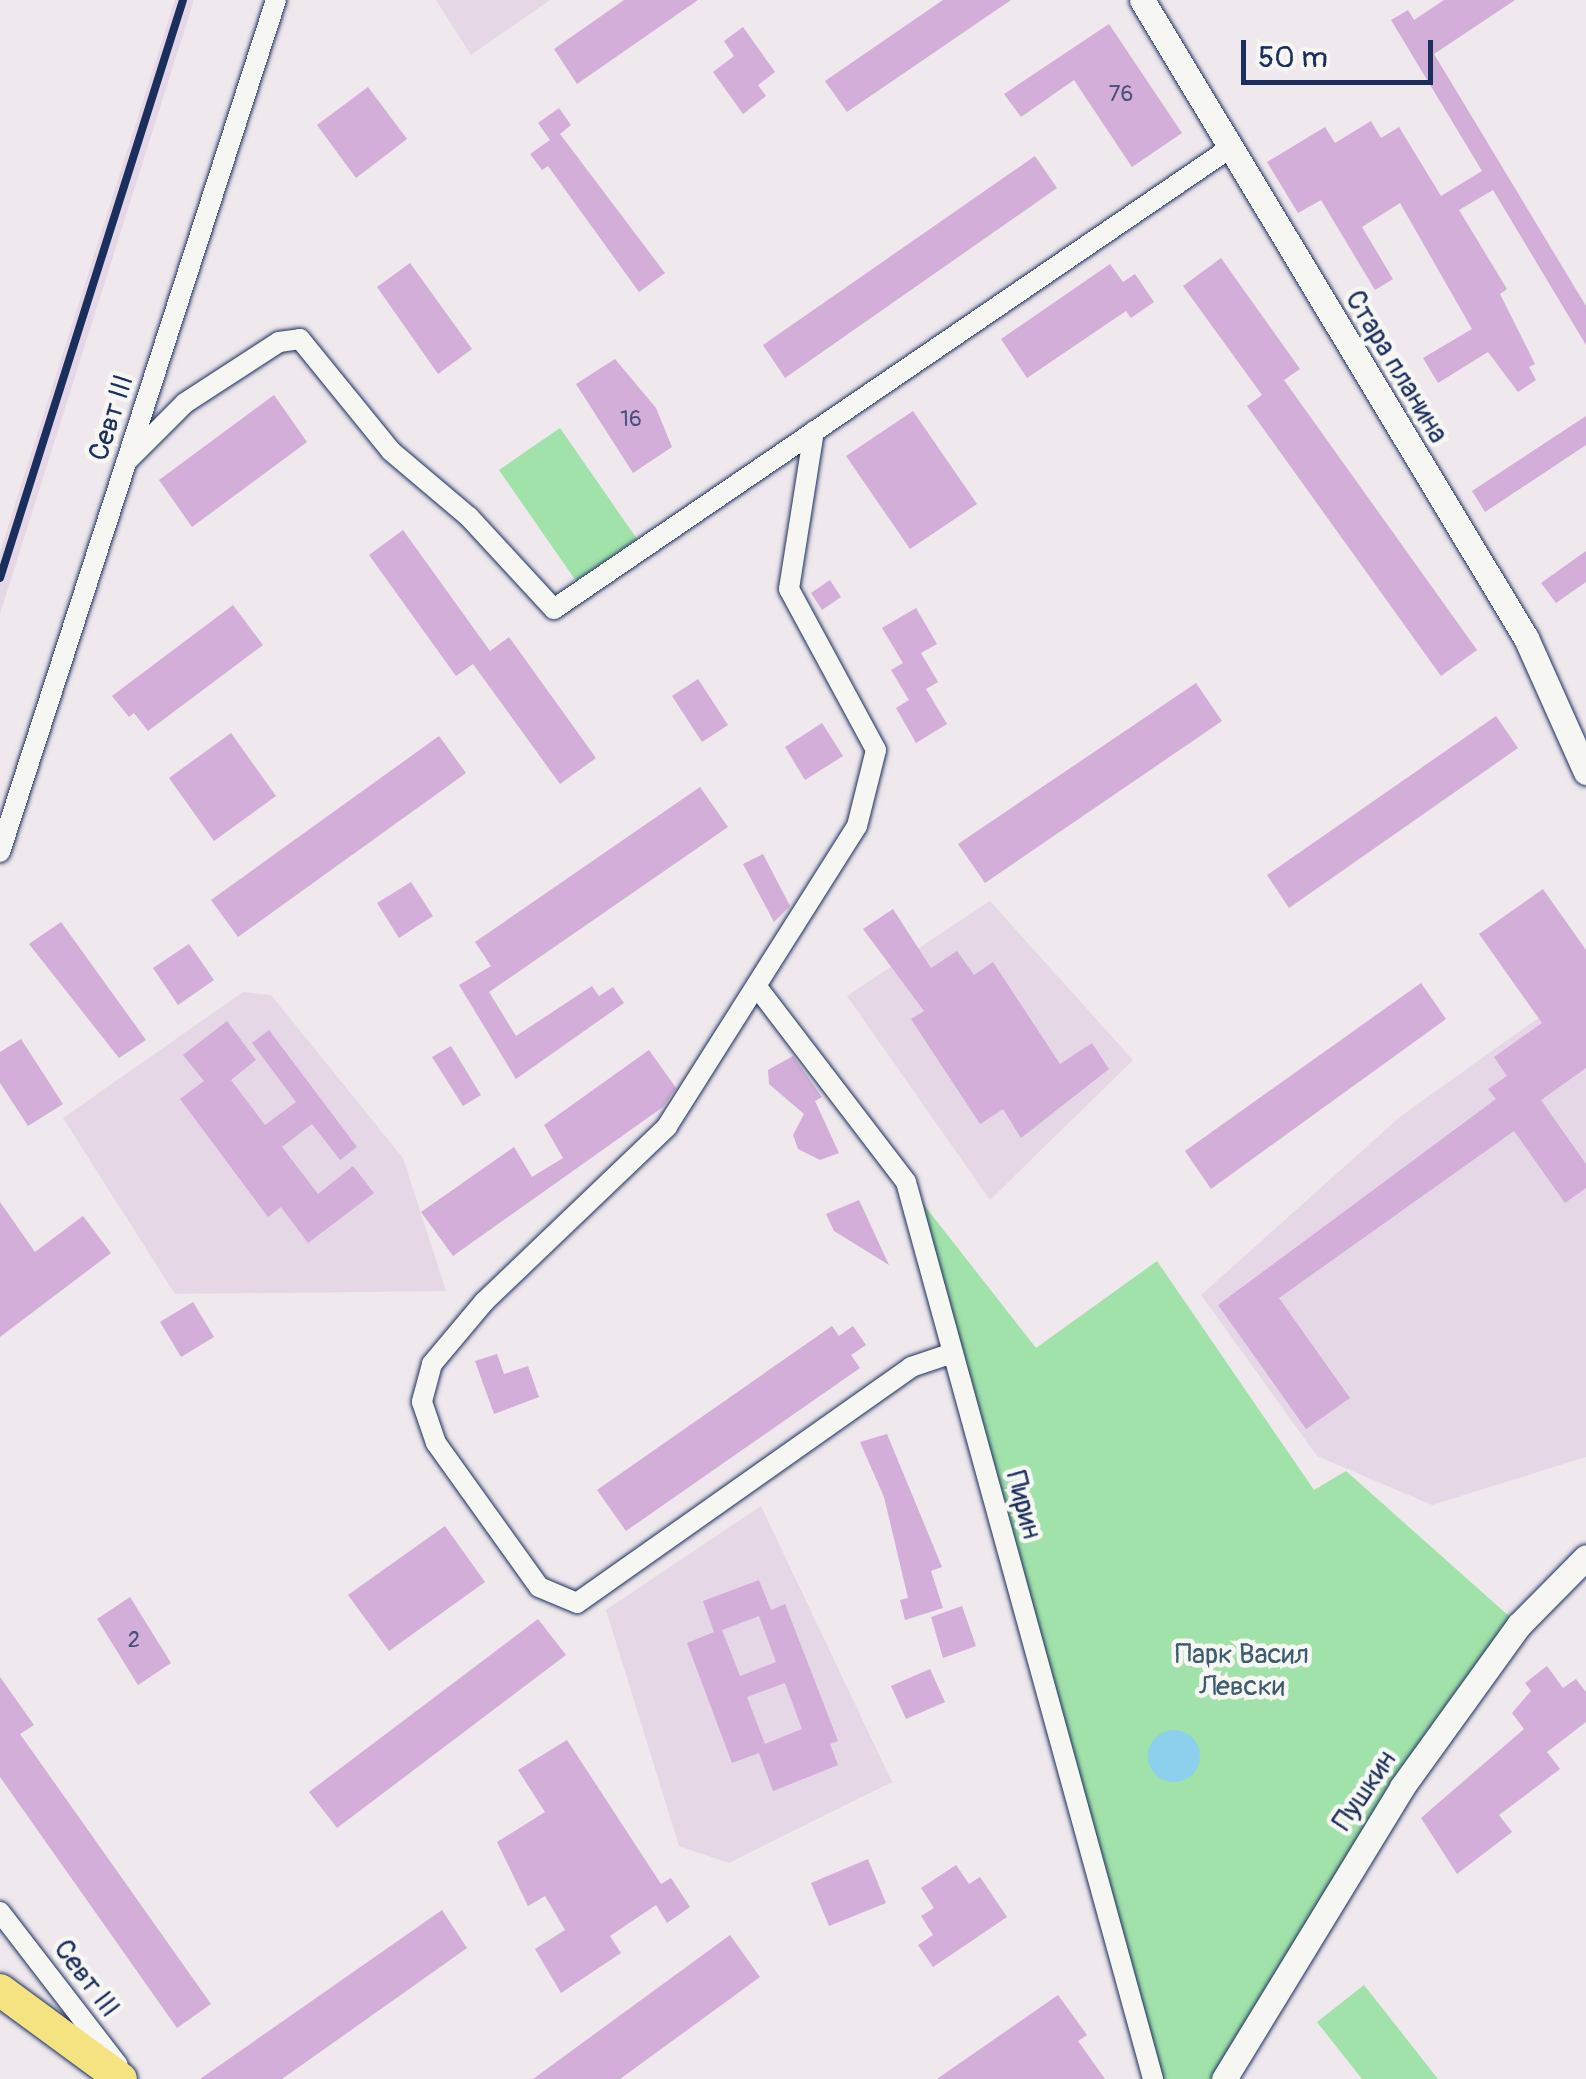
<!DOCTYPE html>
<html>
<head>
<meta charset="utf-8">
<style>
	body { margin:0 }
	#map { position:relative; width:1586px; height:2079px; overflow:hidden; background:#efe8ed; font-family:Pangolin,sans-serif }
	div>[style] { position:absolute }
	.built>* { inset:0; background:#e6d7e7 }
	.green>* { inset:0; background:#a1e2ab }
	.water>* { inset:0; background:#8dd0ee }
	.round { border-radius:50% }
	.building>* { inset:0; background:#d2aed8 }
	.roads { filter:drop-shadow(0 0 2px #1b2f5e) drop-shadow(0 0 2px #1b2f5e) }
	.minor>* { height:20px; margin:-10px; padding:0 10px; transform-origin:10px; border-radius:10px; background:#f6f6f2 }
	.tertiary>* { height:25px; margin:-12.5px; padding:0 12.5px; transform-origin:12.5px; border-radius:12.5px; background:#f6f6f2 }
	.primary>* { height:32px; margin:-16px; padding:0 16px; transform-origin:16px; border-radius:16px; background:#f5e382 }
	.rail>* { height:8px; margin:-4px; padding:0 4px; transform-origin:4px; border-radius:4px; background:#1b2f5e }
	span { translate:-50% -50%; white-space:nowrap; text-align:center; line-height:1.15; -webkit-text-stroke:9px #f6f6f2; paint-order:stroke }
	.number-label { font-size:22px; color:#494f7c }
	.number-label span { -webkit-text-stroke-width:0 }
	.street-label { font-size:28px; color:#1b2f5e }
	.park-label { font-size:28px; color:#3c5c71 }
	.scale { position:absolute; left:1241px; top:40px; width:192px; height:45px; box-sizing:border-box; border:5px solid #1b2f5e; border-top:0; padding-left:12px; font-size:30px; line-height:35px; white-space:nowrap; color:#1b2f5e; -webkit-text-stroke:8px #f6f6f2; paint-order:stroke }
</style>
</head>
<body>
<div id="map">
	<div class="built">
		<i style="clip-path:polygon(175px 0,194px 0,0 614px,0 552px)"></i>
		<i style="clip-path:polygon(436px 0,550px 0,471px 55px)"></i>
		<i style="clip-path:polygon(990px 901px,1133px 1060px,990px 1200px,847px 996px)"></i>
		<i style="clip-path:polygon(1586px 984px,1586px 1457px,1432px 1505px,1317px 1456px,1201px 1295px,1401px 1116px)"></i>
		<i style="clip-path:polygon(243px 992px,271px 995px,403px 1158px,446px 1291px,175px 1294px,63px 1118px)"></i>
		<i style="clip-path:polygon(761px 1506px,892px 1782px,729px 1863px,679px 1846px,606px 1610px)"></i>
	</div>
	<div class="green">
		<i style="clip-path:polygon(560px 428px,637px 539px,576px 581px,499px 470px)"></i>
		<i style="clip-path:polygon(906px 1182px,1036px 1348px,1157px 1261px,1314px 1490px,1346px 1471px,1519px 1625px,1224px 2079px,1153px 2079px)"></i>
		<i style="clip-path:polygon(1364px 1985px,1438px 2079px,1362px 2079px,1317px 2022px)"></i>
	</div>
	<div class="water">
		<i class="round" style="left:1148px;top:1730px;width:52px;height:52px"></i>
	</div>
	<div class="building">
		<i style="clip-path:polygon(624px 0,698px 0,577px 84px,554px 49px)"></i>
		<i style="clip-path:polygon(943px 0,1011px 0,847px 112px,825px 81px)"></i>
		<i style="clip-path:polygon(1444px 0,1515px 0,1434px 54px,1586px 306px,1586px 345px,1493px 190px,1459px 210px,1507px 289px,1500px 294px,1535px 364px,1529px 367px,1536px 380px,1518px 392px,1488px 352px,1438px 383px,1423px 358px,1472px 329px,1400px 203px,1362px 227px,1393px 279px,1375px 290px,1321px 200px,1298px 213px,1267px 162px,1325px 127px,1335px 143px,1371px 121px,1381px 138px,1399px 127px,1441px 196px,1482px 171px,1391px 20px,1408px 10px,1414px 20px)"></i>
		<i style="clip-path:polygon(1109px 24px,1182px 133px,1132px 167px,1074px 80px,1021px 117px,1004px 94px)"></i>
		<i style="clip-path:polygon(743px 27px,775px 72px,758px 85px,766px 96px,743px 114px,713px 72px,734px 56px,724px 41px)"></i>
		<i style="clip-path:polygon(368px 87px,407px 139px,356px 178px,317px 125px)"></i>
		<i style="clip-path:polygon(559px 108px,571px 125px,560px 134px,665px 273px,639px 292px,548px 166px,542px 170px,530px 154px,550px 140px,538px 123px)"></i>
		<i style="clip-path:polygon(1035px 156px,1057px 188px,785px 378px,763px 345px)"></i>
		<i style="clip-path:polygon(1221px 258px,1300px 369px,1284px 380px,1477px 650px,1441px 676px,1247px 406px,1262px 395px,1183px 286px)"></i>
		<i style="clip-path:polygon(410px 263px,472px 349px,438px 374px,377px 287px)"></i>
		<i style="clip-path:polygon(1110px 264px,1123px 282px,1135px 274px,1154px 302px,1131px 318px,1126px 311px,1027px 378px,1001px 339px)"></i>
		<i style="clip-path:polygon(615px 359px,656px 408px,672px 447px,633px 473px,576px 384px)"></i>
		<i style="clip-path:polygon(274px 395px,307px 442px,192px 527px,159px 480px)"></i>
		<i style="clip-path:polygon(913px 411px,977px 504px,910px 549px,846px 456px)"></i>
		<i style="clip-path:polygon(1586px 416px,1586px 445px,1485px 512px,1472px 491px)"></i>
		<i style="clip-path:polygon(403px 530px,490px 651px,509px 637px,596px 758px,560px 784px,473px 664px,456px 676px,369px 555px)"></i>
		<i style="clip-path:polygon(1586px 551px,1586px 582px,1556px 603px,1541px 583px)"></i>
		<i style="clip-path:polygon(830px 580px,841px 597px,822px 610px,811px 593px)"></i>
		<i style="clip-path:polygon(233px 605px,263px 645px,148px 731px,134px 713px,129px 717px,112px 696px)"></i>
		<i style="clip-path:polygon(916px 608px,937px 644px,921px 653px,938px 682px,926px 689px,947px 724px,916px 743px,896px 708px,909px 700px,891px 670px,903px 663px,882px 628px)"></i>
		<i style="clip-path:polygon(698px 679px,728px 725px,702px 742px,672px 696px)"></i>
		<i style="clip-path:polygon(1196px 683px,1222px 721px,985px 883px,958px 844px)"></i>
		<i style="clip-path:polygon(1496px 716px,1518px 748px,1289px 908px,1267px 875px)"></i>
		<i style="clip-path:polygon(822px 723px,843px 756px,805px 780px,785px 747px)"></i>
		<i style="clip-path:polygon(231px 733px,276px 796px,214px 841px,169px 778px)"></i>
		<i style="clip-path:polygon(439px 736px,466px 773px,238px 937px,211px 900px)"></i>
		<i style="clip-path:polygon(700px 787px,728px 827px,489px 992px,516px 1036px,592px 986px,599px 996px,613px 987px,624px 1003px,516px 1079px,459px 985px,491px 966px,475px 942px)"></i>
		<i style="clip-path:polygon(763px 854px,790px 906px,774px 922px,743px 864px)"></i>
		<i style="clip-path:polygon(411px 882px,433px 916px,399px 938px,377px 903px)"></i>
		<i style="clip-path:polygon(1543px 889px,1586px 950px,1586px 1068px,1541px 1100px,1586px 1164px,1586px 1188px,1565px 1203px,1514px 1131px,1279px 1298px,1350px 1398px,1306px 1429px,1218px 1305px,1496px 1099px,1488px 1089px,1507px 1076px,1494px 1057px,1542px 1023px,1479px 934px)"></i>
		<i style="clip-path:polygon(893px 909px,931px 968px,957px 951px,974px 975px,993px 962px,1060px 1064px,1092px 1043px,1109px 1069px,1021px 1138px,1003px 1109px,980px 1124px,911px 1019px,924px 1011px,863px 929px)"></i>
		<i style="clip-path:polygon(61px 922px,146px 1040px,119px 1058px,29px 944px)"></i>
		<i style="clip-path:polygon(189px 944px,214px 980px,178px 1005px,153px 968px)"></i>
		<i style="clip-path:polygon(1421px 983px,1446px 1019px,1211px 1189px,1185px 1151px)"></i>
		<i style="clip-path:polygon(227px 1021px,256px 1060px,231px 1080px,265px 1125px,296px 1102px,252px 1043px,269px 1030px,357px 1147px,340px 1160px,312px 1124px,282px 1147px,318px 1194px,353px 1166px,374px 1193px,308px 1243px,281px 1207px,268px 1217px,180px 1099px,204px 1081px,183px 1055px)"></i>
		<i style="clip-path:polygon(21px 1039px,63px 1104px,28px 1126px,0 1083px,0 1052px)"></i>
		<i style="clip-path:polygon(451px 1046px,481px 1095px,463px 1106px,432px 1057px)"></i>
		<i style="clip-path:polygon(649px 1050px,676px 1088px,663px 1107px,453px 1256px,421px 1212px,514px 1147px,532px 1177px,563px 1158px,544px 1125px)"></i>
		<i style="clip-path:polygon(793px 1056px,822px 1097px,815px 1101px,839px 1153px,820px 1160px,798px 1149px,793px 1135px,804px 1114px,769px 1084px,768px 1070px)"></i>
		<i style="clip-path:polygon(859px 1200px,889px 1265px,834px 1231px,826px 1214px)"></i>
		<i style="clip-path:polygon(0 1202px,35px 1252px,83px 1216px,111px 1253px,0 1337px)"></i>
		<i style="clip-path:polygon(193px 1302px,214px 1337px,181px 1357px,160px 1322px)"></i>
		<i style="clip-path:polygon(832px 1326px,839px 1336px,853px 1326px,866px 1345px,851px 1355px,860px 1368px,626px 1531px,597px 1490px)"></i>
		<i style="clip-path:polygon(497px 1354px,504px 1374px,528px 1366px,539px 1397px,494px 1414px,475px 1361px)"></i>
		<i style="clip-path:polygon(887px 1434px,942px 1567px,931px 1571px,943px 1608px,905px 1620px,900px 1600px,908px 1598px,884px 1497px,860px 1442px)"></i>
		<i style="clip-path:polygon(445px 1526px,485px 1582px,389px 1651px,348px 1595px)"></i>
		<i style="clip-path:polygon(evenodd,759px 1580px,771px 1610px,785px 1604px,838px 1741px,830px 1744px,838px 1765px,773px 1791px,759px 1753px,732px 1763px,687px 1643px,714px 1632px,703px 1601px,759px 1580px,759px 1616px,776px 1662px,740px 1676px,722px 1630px,759px 1616px,759px 1580px,785px 1683px,802px 1729px,765px 1744px,747px 1697px,785px 1683px)"></i>
		<i style="clip-path:polygon(130px 1597px,171px 1663px,138px 1685px,97px 1619px)"></i>
		<i style="clip-path:polygon(962px 1606px,976px 1646px,943px 1658px,931px 1617px)"></i>
		<i style="clip-path:polygon(538px 1619px,566px 1655px,337px 1828px,309px 1792px)"></i>
		<i style="clip-path:polygon(1547px 1666px,1563px 1688px,1576px 1679px,1586px 1692px,1586px 1722px,1547px 1752px,1560px 1769px,1499px 1815px,1512px 1832px,1457px 1874px,1421px 1818px,1524px 1729px,1512px 1713px,1531px 1691px,1525px 1683px)"></i>
		<i style="clip-path:polygon(930px 1669px,945px 1702px,906px 1719px,891px 1686px)"></i>
		<i style="clip-path:polygon(0 1677px,34px 1725px,20px 1734px,211px 2004px,177px 2028px,0 1777px)"></i>
		<i style="clip-path:polygon(567px 1740px,661px 1884px,671px 1878px,690px 1907px,667px 1923px,656px 1905px,610px 1936px,621px 1953px,561px 1993px,535px 1949px,565px 1930px,545px 1896px,528px 1906px,497px 1842px,545px 1812px,518px 1770px)"></i>
		<i style="clip-path:polygon(868px 1859px,886px 1903px,829px 1926px,811px 1883px)"></i>
		<i style="clip-path:polygon(956px 1865px,969px 1884px,980px 1877px,1007px 1917px,933px 1967px,918px 1945px,933px 1935px,921px 1916px,934px 1908px,921px 1888px)"></i>
		<i style="clip-path:polygon(442px 1910px,467px 1948px,282px 2079px,200px 2079px)"></i>
		<i style="clip-path:polygon(730px 1935px,760px 1977px,620px 2079px,533px 2079px)"></i>
		<i style="clip-path:polygon(1058px 1995px,1087px 2035px,1078px 2041px,1105px 2079px,937px 2079px)"></i>
	</div>
	<div class="roads">
		<div class="minor">
			<i style="left:814px;top:431px;width:160px;rotate:99deg"></i>
			<i style="left:789px;top:589px;width:183px;rotate:61.6deg"></i>
			<i style="left:876px;top:750px;width:78px;rotate:104deg"></i>
			<i style="left:857px;top:826px;width:356px;rotate:122.3deg"></i>
			<i style="left:667px;top:1127px;width:253px;rotate:136.3deg"></i>
			<i style="left:484px;top:1302px;width:81px;rotate:130deg"></i>
			<i style="left:432px;top:1364px;width:39px;rotate:105deg"></i>
			<i style="left:422px;top:1402px;width:43px;rotate:71.1deg"></i>
			<i style="left:436px;top:1443px;width:177px;rotate:54.4deg"></i>
			<i style="left:539px;top:1587px;width:41px;rotate:22.8deg"></i>
			<i style="left:577px;top:1603px;width:409px;rotate:-35.2deg"></i>
			<i style="left:911px;top:1367px;width:44px;rotate:-18.4deg"></i>
			<i style="left:126px;top:462px;width:83px;rotate:-45deg"></i>
			<i style="left:185px;top:403px;width:112px;rotate:-33deg"></i>
			<i style="left:279px;top:342px;width:21px;rotate:-8deg"></i>
			<i style="left:300px;top:339px;width:144px;rotate:50.9deg"></i>
			<i style="left:391px;top:451px;width:102px;rotate:40.2deg"></i>
			<i style="left:469px;top:517px;width:125px;rotate:47.3deg"></i>
			<i style="left:554px;top:609px;width:818px;rotate:-34.29deg"></i>
			<i style="left:0;top:852px;width:896px;rotate:-72.05deg"></i>
			<i style="left:757px;top:987px;width:245px;rotate:52.6deg"></i>
			<i style="left:906px;top:1182px;width:930px;rotate:74.6deg"></i>
			<i style="left:0;top:1912px;width:193px;rotate:52.4deg"></i>
		</div>
		<div class="tertiary">
			<i style="left:1142px;top:0;width:745px;rotate:58.96deg"></i>
			<i style="left:1526px;top:638px;width:147px;rotate:65.9deg"></i>
			<i style="left:1224px;top:2079px;width:342px;rotate:-58.6deg"></i>
			<i style="left:1402px;top:1787px;width:200px;rotate:-54.2deg"></i>
			<i style="left:1519px;top:1625px;width:95px;rotate:-45.4deg"></i>
		</div>
		<div class="primary">
			<i style="left:0;top:1990px;width:150px;rotate:36.3deg"></i>
		</div>
	</div>
	<div class="rail">
		<i style="left:0;top:578px;width:606px;rotate:-72.43deg"></i>
	</div>
	<div class="number-label">
		<span style="left:1121px;top:95px">76</span>
		<span style="left:631px;top:420px">16</span>
		<span style="left:134px;top:1641px">2</span>
	</div>
	<div class="street-label">
		<span style="left:1396px;top:367px;rotate:59deg">Стара планина</span>
		<span style="left:112px;top:418px;rotate:-72deg">Севт III</span>
		<span style="left:1023px;top:1505px;rotate:75deg">Пирин</span>
		<span style="left:1365px;top:1791px;rotate:-56deg">Пушкин</span>
		<span style="left:86px;top:1979px;rotate:53deg">Севт III</span>
	</div>
	<div class="park-label">
		<span style="left:1242px;top:1671px">Парк Васил<br>Левски</span>
	</div>
	<div class="scale">50 m</div>
</div>
</body>
</html>
